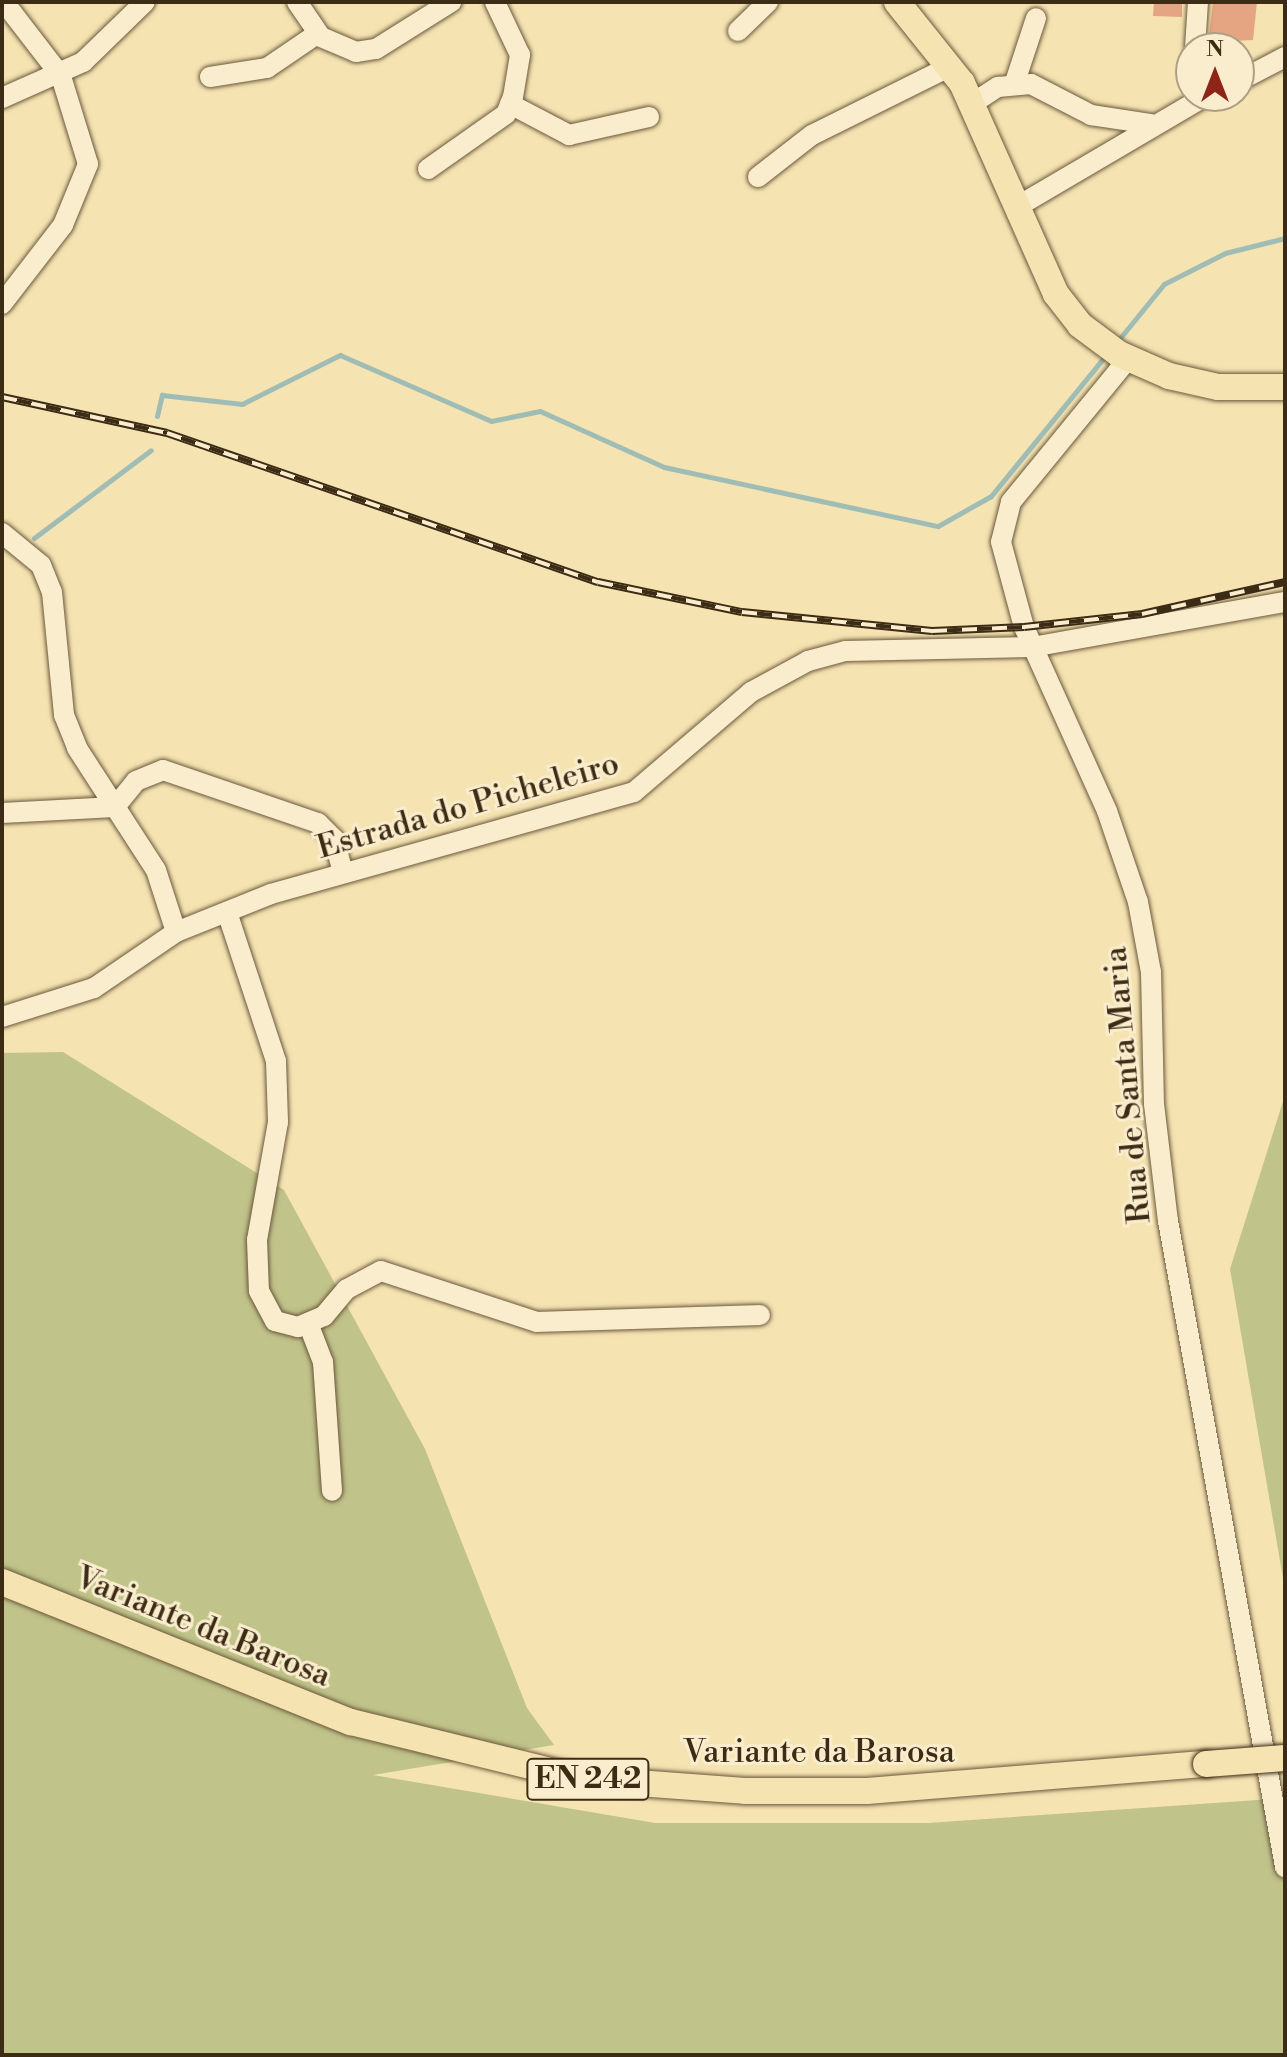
<!DOCTYPE html>
<html>
<head>
<meta charset="utf-8">
<style>
	body { margin:0 }
	#map { position:relative; width:1287px; height:2057px; overflow:hidden; background:#f6e3b2; font-family:"Libre Bodoni",serif }
	div>[style] { position:absolute }
	.green>* { inset:0; background:#c0c38a }
	.stream>* { height:5px; margin:-2.5px; padding:0 2.5px; transform-origin:2.5px; border-radius:2.5px; background:#9fbdb5 }
	.building>* { inset:0; background:#e5a582 }
	.roads { filter:drop-shadow(0 0 2px #6a593c) drop-shadow(0 0 2px #6a593c) }
	.minor>* { height:20px; margin:-10px; padding:0 10px; transform-origin:10px; border-radius:10px; background:#f9edcd }
	.major>* { height:26px; margin:-13px; padding:0 13px; transform-origin:13px; border-radius:13px; background:#f6e3b2 }
	.rail>* { height:8px; margin-top:-4px; transform-origin:0; background:repeating-linear-gradient(90deg,#f9edcd 0 15px,#3c2b15 0 30px); box-sizing:border-box; border-block:2px solid #3c2b15 }
	.bridges { filter:drop-shadow(0 0 2px #3c2b15) drop-shadow(0 0 2px #3c2b15) }
	.major-bridge>* { height:26px; margin:-13px; padding:0 13px; transform-origin:13px; border-radius:13px; background:#f6e3b2 }
	span { translate:-50% -50%; white-space:nowrap; text-align:center; line-height:1.15; -webkit-text-stroke:6px #f9edcd; paint-order:stroke }
	.shield-label span { padding:2px 6px; background:#f9edcd; border:2px solid; border-radius:6px; -webkit-text-stroke-width:0 }
	.shield-label { font-size:30px; color:#3c2b15; font-weight:700 }
	.street-label { font-size:32px; color:#3c2b15 }
	.frame { position:absolute; inset:0; border:4px solid #3c2b15; pointer-events:none }
	.north { position:absolute; left:1175px; top:32px; width:80px; height:80px; box-sizing:border-box; background:#f9edcd; border:2px solid #ad9f83; border-radius:50%; rotate:0deg; font-size:22px; font-weight:700; line-height:32px; text-align:center; color:#3c2b15 }
	.north::after { content:''; display:block; margin:auto; width:28px; height:36px; background:#8f2418; clip-path:polygon(50% 0,100% 100%,50% 72%,0 100%) }
</style>
</head>
<body>
<div id="map">
	<div class="green">
		<i style="clip-path:polygon(63px 1052px,284px 1190px,425px 1449px,527px 1708px,554px 1745px,373px 1775px,655px 1823px,928px 1823px,1285px 1798px,1285px 2055px,2px 2055px,2px 1053px)"></i>
		<i style="clip-path:polygon(1285px 1095px,1285px 1590px,1230px 1269px)"></i>
	</div>
	<div class="stream">
		<i style="left:1116px;top:343px;width:76px;rotate:-50.9deg"></i>
		<i style="left:1164px;top:284px;width:68px;rotate:-26.9deg"></i>
		<i style="left:1225px;top:253px;width:62px;rotate:-14deg"></i>
		<i style="left:157px;top:416px;width:22px;rotate:-77deg"></i>
		<i style="left:162px;top:395px;width:81px;rotate:6.4deg"></i>
		<i style="left:242px;top:404px;width:110px;rotate:-26.6deg"></i>
		<i style="left:340px;top:355px;width:165px;rotate:23.6deg"></i>
		<i style="left:491px;top:421px;width:50px;rotate:-11.5deg"></i>
		<i style="left:540px;top:411px;width:136px;rotate:24.3deg"></i>
		<i style="left:664px;top:467px;width:280px;rotate:12.2deg"></i>
		<i style="left:938px;top:526px;width:61px;rotate:-29.5deg"></i>
		<i style="left:991px;top:496px;width:183px;rotate:-50.8deg"></i>
		<i style="left:34px;top:538px;width:146px;rotate:-36.9deg"></i>
	</div>
	<div class="building">
		<i style="clip-path:polygon(1154px 2px,1182px 2px,1182px 17px,1153px 16px)"></i>
		<i style="clip-path:polygon(1213px 2px,1257px 2px,1253px 40px,1215px 42px,1209px 35px)"></i>
	</div>
	<div class="roads">
		<div class="minor">
			<i style="left:297px;top:2px;width:42px;rotate:55.6deg"></i>
			<i style="left:321px;top:37px;width:38px;rotate:23deg"></i>
			<i style="left:356px;top:52px;width:20px;rotate:-9deg"></i>
			<i style="left:376px;top:49px;width:89px;rotate:-32.1deg"></i>
			<i style="left:738px;top:31px;width:42px;rotate:-44deg"></i>
			<i style="left:1195px;top:48px;width:46px;rotate:-86.3deg"></i>
			<i style="left:210px;top:77px;width:58px;rotate:-9deg"></i>
			<i style="left:267px;top:68px;width:60px;rotate:-34.2deg"></i>
			<i style="left:1239px;top:81px;width:52px;rotate:-27.6deg"></i>
			<i style="left:1015px;top:82px;width:67px;rotate:-71.8deg"></i>
			<i style="left:2px;top:98px;width:89px;rotate:-24deg"></i>
			<i style="left:83px;top:62px;width:86px;rotate:-44.1deg"></i>
			<i style="left:973px;top:103px;width:30px;rotate:-33deg"></i>
			<i style="left:998px;top:87px;width:33px;rotate:-5deg"></i>
			<i style="left:1031px;top:84px;width:68px;rotate:27.3deg"></i>
			<i style="left:1091px;top:115px;width:61px;rotate:8.5deg"></i>
			<i style="left:510px;top:104px;width:67px;rotate:27.7deg"></i>
			<i style="left:569px;top:135px;width:82px;rotate:-12.7deg"></i>
			<i style="left:428px;top:169px;width:95px;rotate:-35.2deg"></i>
			<i style="left:506px;top:114px;width:18px;rotate:-68deg"></i>
			<i style="left:513px;top:97px;width:43px;rotate:-80.5deg"></i>
			<i style="left:520px;top:55px;width:59px;rotate:-115.3deg"></i>
			<i style="left:758px;top:177px;width:68px;rotate:-37.9deg"></i>
			<i style="left:812px;top:135px;width:155px;rotate:-26.4deg"></i>
			<i style="left:1020px;top:205px;width:216px;rotate:-30.4deg"></i>
			<i style="left:2px;top:304px;width:100px;rotate:-52.3deg"></i>
			<i style="left:63px;top:225px;width:66px;rotate:-67.7deg"></i>
			<i style="left:88px;top:164px;width:92px;rotate:-107.1deg"></i>
			<i style="left:61px;top:76px;width:93px;rotate:-127.6deg"></i>
			<i style="left:1128px;top:359px;width:185px;rotate:129.3deg"></i>
			<i style="left:1011px;top:502px;width:41px;rotate:104deg"></i>
			<i style="left:1001px;top:542px;width:88px;rotate:74.9deg"></i>
			<i style="left:1024px;top:627px;width:202px;rotate:65.7deg"></i>
			<i style="left:1107px;top:811px;width:96px;rotate:71.2deg"></i>
			<i style="left:1138px;top:902px;width:71px;rotate:79.5deg"></i>
			<i style="left:1151px;top:972px;width:132px;rotate:88.7deg"></i>
			<i style="left:1154px;top:1104px;width:118px;rotate:83.2deg"></i>
			<i style="left:1168px;top:1221px;width:657px;rotate:79.73deg"></i>
			<i style="left:2px;top:533px;width:50px;rotate:39.4deg"></i>
			<i style="left:41px;top:565px;width:29px;rotate:68deg"></i>
			<i style="left:52px;top:592px;width:124px;rotate:84.4deg"></i>
			<i style="left:64px;top:715px;width:35px;rotate:68deg"></i>
			<i style="left:77px;top:748px;width:145px;rotate:57.1deg"></i>
			<i style="left:156px;top:870px;width:65px;rotate:72.1deg"></i>
			<i style="left:2px;top:813px;width:113px;rotate:-3deg"></i>
			<i style="left:115px;top:807px;width:33px;rotate:-51deg"></i>
			<i style="left:136px;top:781px;width:29px;rotate:-22deg"></i>
			<i style="left:163px;top:770px;width:164px;rotate:18.9deg"></i>
			<i style="left:318px;top:823px;width:23px;rotate:45deg"></i>
			<i style="left:334px;top:839px;width:35px;rotate:75deg"></i>
			<i style="left:227px;top:912px;width:157px;rotate:71.8deg"></i>
			<i style="left:276px;top:1061px;width:61px;rotate:88.1deg"></i>
			<i style="left:278px;top:1122px;width:120px;rotate:100.1deg"></i>
			<i style="left:257px;top:1240px;width:51px;rotate:87.8deg"></i>
			<i style="left:259px;top:1291px;width:34px;rotate:62deg"></i>
			<i style="left:275px;top:1321px;width:24px;rotate:15deg"></i>
			<i style="left:298px;top:1327px;width:28px;rotate:-23deg"></i>
			<i style="left:324px;top:1316px;width:35px;rotate:-50deg"></i>
			<i style="left:347px;top:1289px;width:38px;rotate:-28deg"></i>
			<i style="left:381px;top:1271px;width:164px;rotate:18.1deg"></i>
			<i style="left:537px;top:1322px;width:223px;rotate:-1.8deg"></i>
			<i style="left:2px;top:1017px;width:96px;rotate:-17.5deg"></i>
			<i style="left:94px;top:988px;width:99px;rotate:-34.3deg"></i>
			<i style="left:176px;top:932px;width:102px;rotate:-21.8deg"></i>
			<i style="left:271px;top:894px;width:377px;rotate:-15.7deg"></i>
			<i style="left:634px;top:792px;width:154px;rotate:-40.5deg"></i>
			<i style="left:751px;top:692px;width:65px;rotate:-28.5deg"></i>
			<i style="left:808px;top:661px;width:39px;rotate:-15deg"></i>
			<i style="left:846px;top:651px;width:186px;rotate:-1.2deg"></i>
			<i style="left:1032px;top:647px;width:257px;rotate:-10.1deg"></i>
			<i style="left:308px;top:1323px;width:42px;rotate:69deg"></i>
			<i style="left:323px;top:1362px;width:129px;rotate:86deg"></i>
		</div>
		<div class="major">
			<i style="left:897px;top:2px;width:104px;rotate:51.3deg"></i>
			<i style="left:962px;top:83px;width:231px;rotate:66deg"></i>
			<i style="left:1056px;top:294px;width:39px;rotate:52deg"></i>
			<i style="left:1080px;top:325px;width:49px;rotate:36.6deg"></i>
			<i style="left:1119px;top:354px;width:55px;rotate:23.7deg"></i>
			<i style="left:1169px;top:376px;width:50px;rotate:12.7deg"></i>
			<i style="left:1218px;top:387px;width:67px"></i>
			<i style="left:2px;top:1582px;width:376px;rotate:21.9deg"></i>
			<i style="left:351px;top:1722px;width:239px;rotate:13.8deg"></i>
			<i style="left:583px;top:1779px;width:162px;rotate:4.2deg"></i>
			<i style="left:745px;top:1791px;width:122px"></i>
			<i style="left:867px;top:1791px;width:340px;rotate:-4.6deg"></i>
		</div>
	</div>
	<div class="rail">
		<i style="left:2px;top:397px;width:169px;rotate:12.3deg"></i>
		<i style="left:167px;top:433px;width:456px;rotate:19.1deg"></i>
		<i style="left:598px;top:582px;width:147px;rotate:11.8deg"></i>
		<i style="left:742px;top:612px;width:191px;rotate:5.7deg"></i>
		<i style="left:932px;top:631px;width:92px;rotate:-2.5deg"></i>
		<i style="left:1024px;top:627px;width:119px;rotate:-6.3deg"></i>
		<i style="left:1142px;top:614px;width:147px;rotate:-12.6deg"></i>
	</div>
	<div class="bridges">
		<div class="major-bridge">
			<i style="left:1206px;top:1764px;width:79px;rotate:-4.3deg"></i>
		</div>
	</div>
	<div class="shield-label">
		<span style="left:588px;top:1779px">EN 242</span>
	</div>
	<div class="street-label">
		<span style="left:468px;top:806px;rotate:-16deg">Estrada do Picheleiro</span>
		<span style="left:1128px;top:1085px;rotate:-95deg">Rua de Santa Maria</span>
		<span style="left:203px;top:1627px;rotate:22deg">Variante da Barosa</span>
		<span style="left:819px;top:1752px">Variante da Barosa</span>
	</div>
	<div class="frame"></div>
	<div class="north">N</div>
</div>
</body>
</html>
